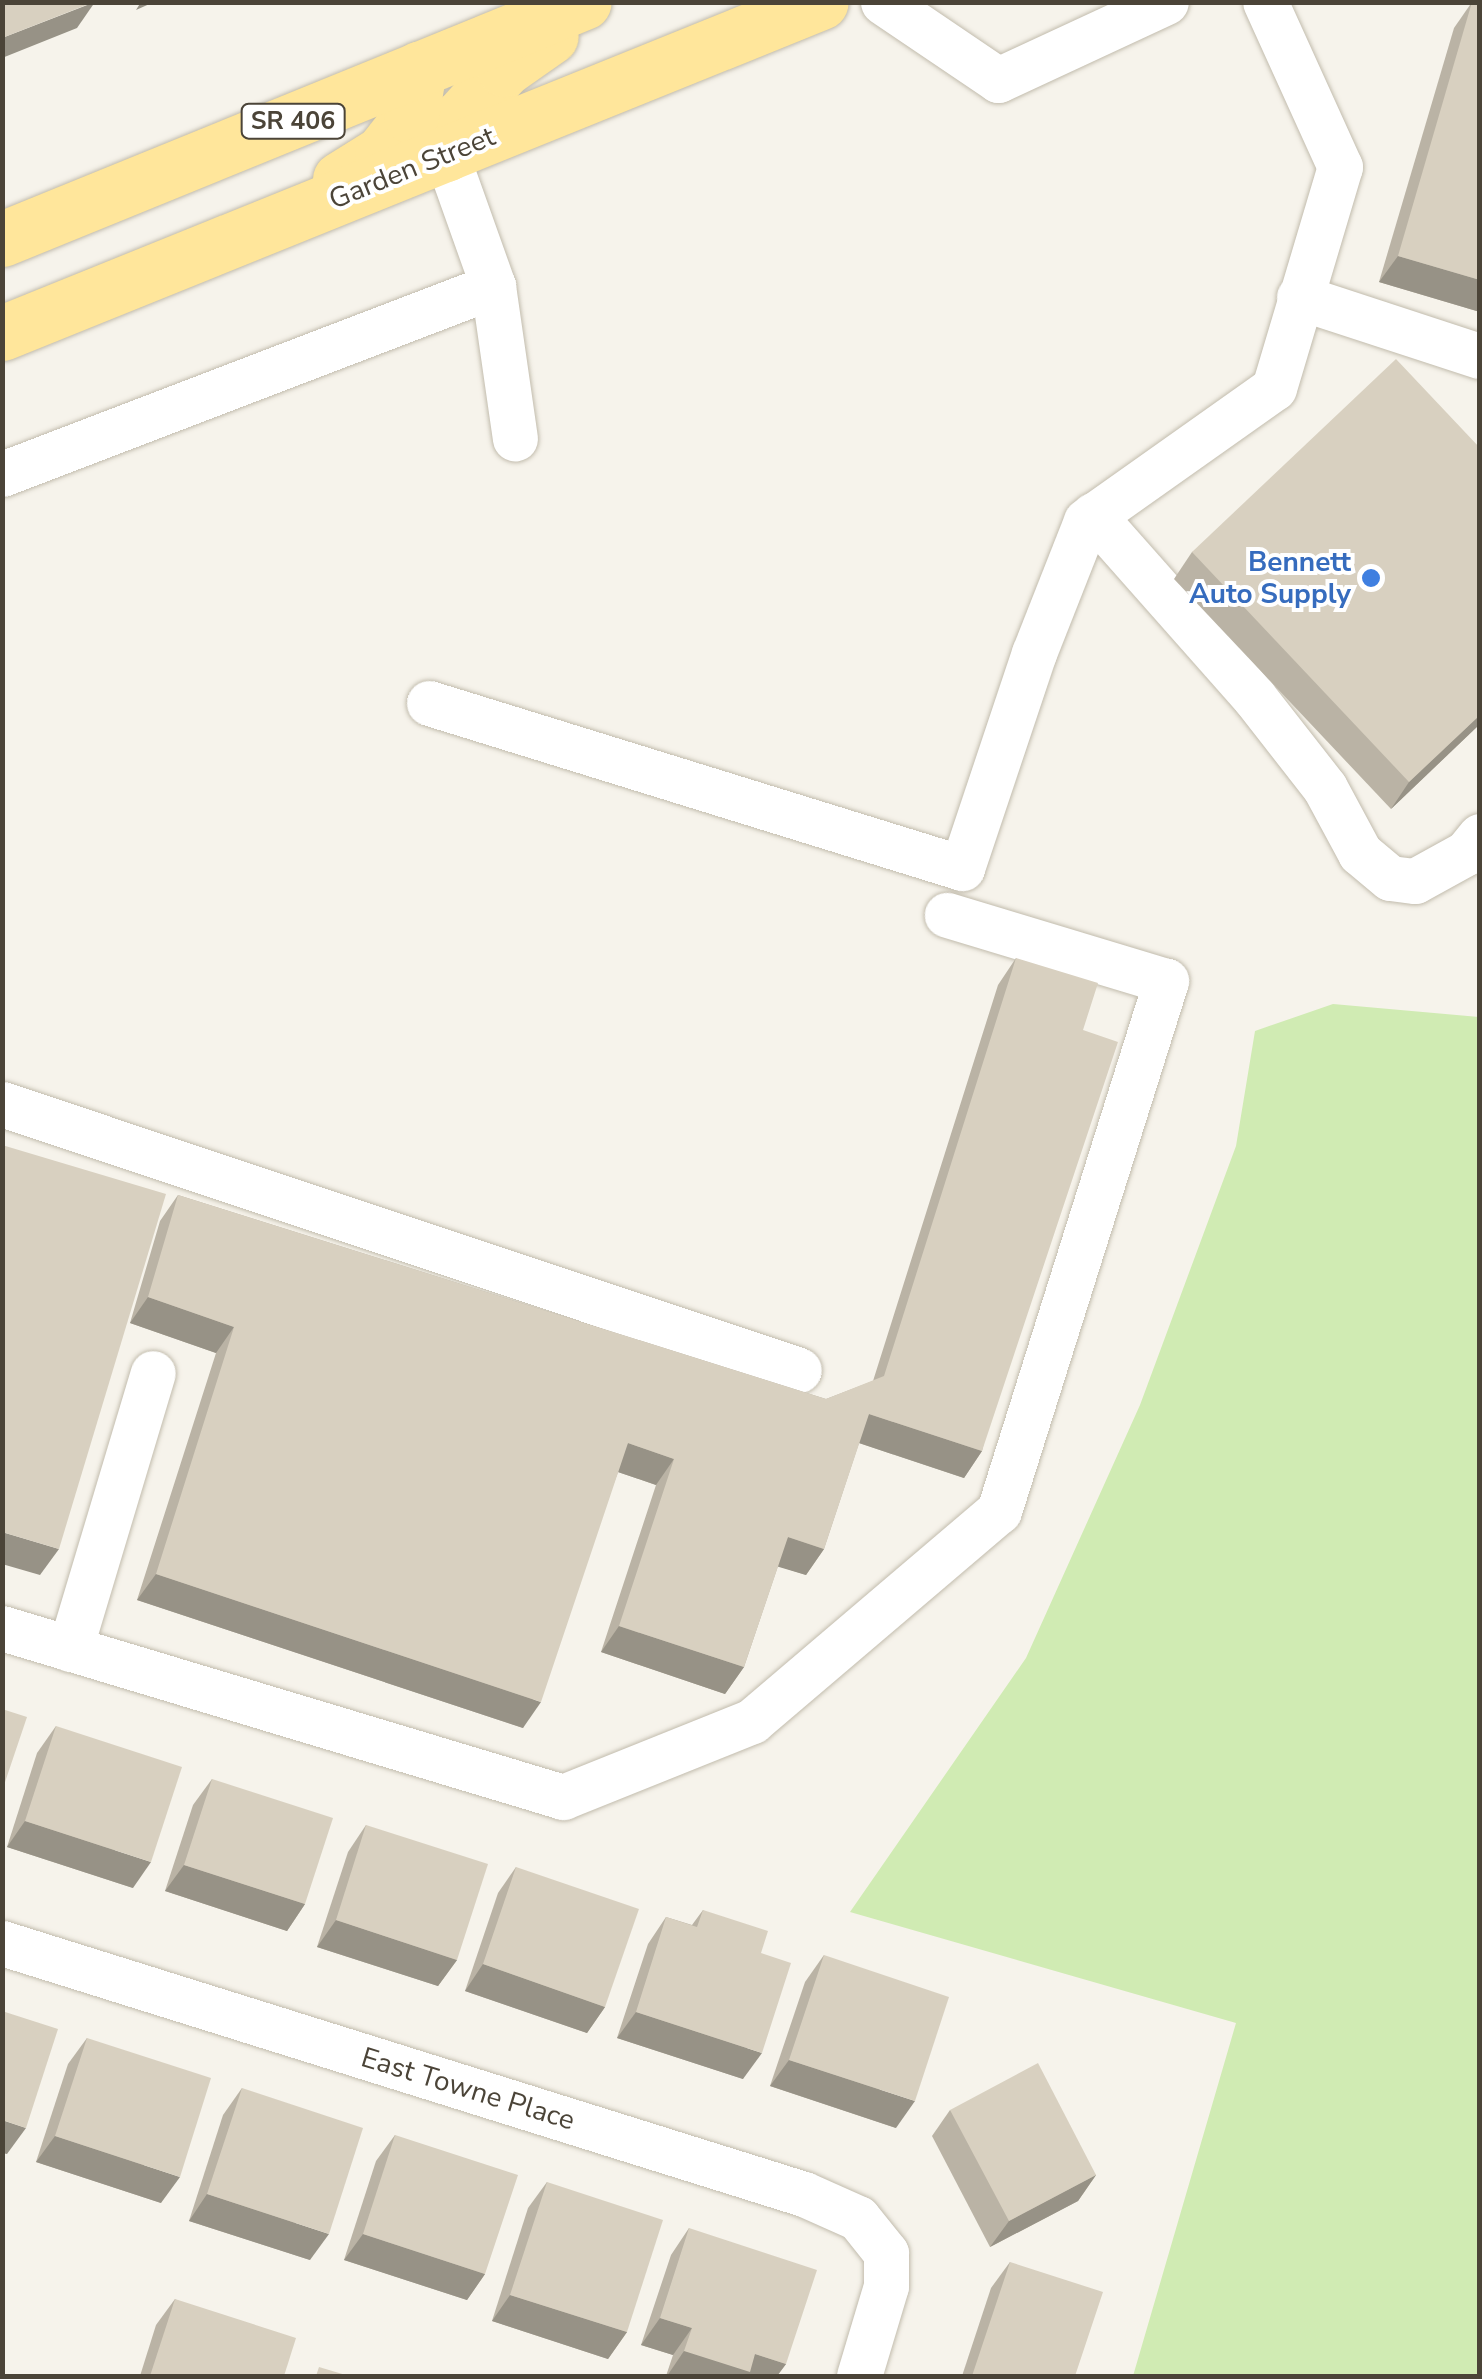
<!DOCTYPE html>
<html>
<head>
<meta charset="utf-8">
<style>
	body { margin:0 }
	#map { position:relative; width:1482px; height:2379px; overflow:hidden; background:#f6f3eb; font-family:"Nunito Sans",sans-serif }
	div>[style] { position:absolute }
	.green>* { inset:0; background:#d0ebb3 }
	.roads { filter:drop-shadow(0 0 2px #c2bcad) drop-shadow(0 0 2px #c2bcad) }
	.minor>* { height:45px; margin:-22.5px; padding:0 22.5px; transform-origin:22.5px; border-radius:22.5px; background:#fff }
	.major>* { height:55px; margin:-27.5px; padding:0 27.5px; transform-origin:27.5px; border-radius:27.5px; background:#ffe69b }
	.wall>* { inset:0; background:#bab3a5 }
	.shaded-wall>* { inset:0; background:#979286 }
	.building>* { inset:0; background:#d8d0c0 }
	.dots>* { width:28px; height:28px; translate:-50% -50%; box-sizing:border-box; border:5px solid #fff; border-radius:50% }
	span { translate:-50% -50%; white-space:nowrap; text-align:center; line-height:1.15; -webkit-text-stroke:8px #fff; paint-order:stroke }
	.shield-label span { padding:2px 8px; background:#fff; border:2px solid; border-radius:8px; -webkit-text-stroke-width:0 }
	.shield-label { font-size:25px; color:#4b4438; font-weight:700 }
	.street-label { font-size:28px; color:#4b4438 }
	.shop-label { font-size:28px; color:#366cbe; font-weight:700 }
	.right { translate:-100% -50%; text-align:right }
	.frame { position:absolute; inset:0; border:5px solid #4b4438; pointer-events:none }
</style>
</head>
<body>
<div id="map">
	<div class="green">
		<i style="clip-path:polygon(1333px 1004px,1479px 1017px,1479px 2376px,1133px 2376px,1236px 2023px,850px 1912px,1026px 1658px,1140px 1405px,1236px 1146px,1255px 1031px)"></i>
	</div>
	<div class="roads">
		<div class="minor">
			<i style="left:883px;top:2px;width:139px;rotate:34.1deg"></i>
			<i style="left:998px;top:80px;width:185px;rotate:-24.9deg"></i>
			<i style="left:446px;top:154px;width:140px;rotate:70.4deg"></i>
			<i style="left:493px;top:286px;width:154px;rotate:81.8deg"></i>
			<i style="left:1299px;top:297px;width:190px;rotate:18.1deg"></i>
			<i style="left:2px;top:474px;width:526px;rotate:-20.95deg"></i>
			<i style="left:1093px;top:515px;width:243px;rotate:48.5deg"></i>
			<i style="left:1254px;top:697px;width:115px;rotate:52deg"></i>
			<i style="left:1325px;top:788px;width:74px;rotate:61.7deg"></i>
			<i style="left:1360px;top:853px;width:39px;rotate:40deg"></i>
			<i style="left:1390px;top:878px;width:25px;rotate:7deg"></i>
			<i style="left:1415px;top:881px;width:58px;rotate:-28.8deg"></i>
			<i style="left:1466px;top:853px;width:22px;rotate:-51deg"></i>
			<i style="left:429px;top:703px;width:558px;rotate:17.2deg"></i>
			<i style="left:962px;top:868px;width:227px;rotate:-71.5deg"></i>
			<i style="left:1034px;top:653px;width:142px;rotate:-68.5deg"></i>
			<i style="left:1086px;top:521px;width:230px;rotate:-35.3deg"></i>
			<i style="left:1274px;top:388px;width:231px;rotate:-73.4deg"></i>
			<i style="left:1340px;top:167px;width:181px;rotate:-114.4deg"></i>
			<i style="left:2px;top:1104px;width:840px;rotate:18.46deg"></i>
			<i style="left:2px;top:1628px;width:586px;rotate:16.76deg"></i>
			<i style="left:563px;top:1797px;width:204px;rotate:-21.9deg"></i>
			<i style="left:752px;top:1721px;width:324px;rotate:-40.4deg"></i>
			<i style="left:999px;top:1511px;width:556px;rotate:-72.51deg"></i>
			<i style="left:1166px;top:981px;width:229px;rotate:-163.2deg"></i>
			<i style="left:70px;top:1649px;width:288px;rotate:-73.3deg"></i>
			<i style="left:2px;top:1943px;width:840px;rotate:17.38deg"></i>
			<i style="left:804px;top:2194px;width:59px;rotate:24deg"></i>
			<i style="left:858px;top:2218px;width:45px;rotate:51.3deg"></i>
			<i style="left:886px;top:2253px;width:33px;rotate:90deg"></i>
			<i style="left:886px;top:2286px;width:94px;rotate:106.7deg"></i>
		</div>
		<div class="major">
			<i style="left:446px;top:154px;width:39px;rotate:-69deg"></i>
			<i style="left:460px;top:118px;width:66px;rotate:-48.1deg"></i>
			<i style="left:504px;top:69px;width:57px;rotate:-35.1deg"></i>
			<i style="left:340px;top:179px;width:49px;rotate:-31.8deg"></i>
			<i style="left:382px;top:153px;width:47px;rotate:-51.9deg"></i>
			<i style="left:411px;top:116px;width:48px;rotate:-80.3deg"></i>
			<i style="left:2px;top:239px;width:628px;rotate:-22.16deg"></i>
			<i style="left:2px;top:333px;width:883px;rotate:-22.01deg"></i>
		</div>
	</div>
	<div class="wall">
		<i style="clip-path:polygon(1472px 2px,1480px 312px,1379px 282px,1454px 28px)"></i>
		<i style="clip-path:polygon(1480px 448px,1480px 724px,1391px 809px,1174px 579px,1192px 552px)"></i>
		<i style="clip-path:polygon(1016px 958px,1083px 1030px,982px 1451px,964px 1478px,859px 1443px,824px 1549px,806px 1575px,778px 1566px,744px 1667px,725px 1694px,601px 1652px,656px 1485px,618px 1472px,523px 1728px,137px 1600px,216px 1353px,130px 1323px,160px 1221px,178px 1195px,826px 1399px,873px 1381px,998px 985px)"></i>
		<i style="clip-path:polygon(56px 1726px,133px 1888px,7px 1847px,37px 1753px)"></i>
		<i style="clip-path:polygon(212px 1779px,305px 1904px,287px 1931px,165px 1891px,193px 1805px)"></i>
		<i style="clip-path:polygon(366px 1825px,457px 1960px,438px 1986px,317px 1947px,348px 1852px)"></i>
		<i style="clip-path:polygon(516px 1867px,605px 2007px,587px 2033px,465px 1991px,498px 1893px)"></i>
		<i style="clip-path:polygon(703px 1910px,761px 1953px,743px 2079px,617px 2038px,648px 1944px,666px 1917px,692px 1925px)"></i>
		<i style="clip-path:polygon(824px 1955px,896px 2128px,770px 2086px,805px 1982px)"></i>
		<i style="clip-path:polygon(87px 2038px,161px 2203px,36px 2162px,68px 2064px)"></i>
		<i style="clip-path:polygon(242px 2088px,310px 2260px,189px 2221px,223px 2115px)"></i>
		<i style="clip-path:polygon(950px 2110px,1096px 2175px,1078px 2201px,990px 2247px,932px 2136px)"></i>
		<i style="clip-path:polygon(395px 2135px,485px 2274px,467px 2300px,344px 2260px,376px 2161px)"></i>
		<i style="clip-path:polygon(547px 2182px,627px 2332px,608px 2359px,492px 2321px,528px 2208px)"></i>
		<i style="clip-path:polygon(689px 2228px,786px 2364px,777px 2376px,666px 2376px,673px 2355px,641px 2345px,671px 2255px)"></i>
		<i style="clip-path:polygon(1010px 2262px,1075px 2376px,962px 2376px,991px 2288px)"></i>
		<i style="clip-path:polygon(175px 2299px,284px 2376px,140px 2376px,156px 2325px)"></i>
	</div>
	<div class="shaded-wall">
		<i style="clip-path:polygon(95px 2px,77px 28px,2px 58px,2px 38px)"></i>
		<i style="clip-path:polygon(141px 2px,154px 2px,136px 10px)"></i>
		<i style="clip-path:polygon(1398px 256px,1480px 280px,1480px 312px,1379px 282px)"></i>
		<i style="clip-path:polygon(1480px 715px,1480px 724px,1391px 809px,1409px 782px)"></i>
		<i style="clip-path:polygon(148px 1297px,234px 1327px,216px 1353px,130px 1323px)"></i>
		<i style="clip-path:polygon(869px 1414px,982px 1451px,964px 1478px,850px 1440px)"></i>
		<i style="clip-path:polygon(628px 1443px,674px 1459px,656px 1485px,609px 1469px)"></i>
		<i style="clip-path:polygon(2px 1532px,59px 1549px,40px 1575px,2px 1564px)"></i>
		<i style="clip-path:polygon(788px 1537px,824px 1549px,806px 1575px,769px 1564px)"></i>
		<i style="clip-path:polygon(156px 1574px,541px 1702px,523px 1728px,137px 1600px)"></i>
		<i style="clip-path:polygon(619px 1626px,744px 1667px,725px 1694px,601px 1652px)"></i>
		<i style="clip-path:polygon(25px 1821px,151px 1862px,133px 1888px,7px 1847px)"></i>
		<i style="clip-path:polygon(184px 1865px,305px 1904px,287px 1931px,165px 1891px)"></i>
		<i style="clip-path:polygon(336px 1920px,457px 1960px,438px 1986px,317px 1947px)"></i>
		<i style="clip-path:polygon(483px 1964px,605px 2007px,587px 2033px,465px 1991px)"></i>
		<i style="clip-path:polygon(636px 2012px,762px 2053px,743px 2079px,617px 2038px)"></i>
		<i style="clip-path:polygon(789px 2060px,915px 2101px,896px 2128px,770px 2086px)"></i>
		<i style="clip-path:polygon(2px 2120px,26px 2128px,7px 2154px,2px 2153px)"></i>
		<i style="clip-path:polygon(55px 2136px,180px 2177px,161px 2203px,36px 2162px)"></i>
		<i style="clip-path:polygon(1096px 2175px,1078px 2201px,990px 2247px,1009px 2221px)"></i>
		<i style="clip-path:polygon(207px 2194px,329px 2234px,310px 2260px,189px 2221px)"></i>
		<i style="clip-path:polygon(363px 2234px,485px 2274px,467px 2300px,344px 2260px)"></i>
		<i style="clip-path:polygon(510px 2295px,627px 2332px,608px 2359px,492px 2321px)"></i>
		<i style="clip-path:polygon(660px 2318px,692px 2328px,673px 2355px,641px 2345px)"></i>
		<i style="clip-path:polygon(684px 2351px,755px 2354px,786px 2364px,777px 2376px,667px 2376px)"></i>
	</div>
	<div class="building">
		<i style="clip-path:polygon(2px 2px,94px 2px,2px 38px)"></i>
		<i style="clip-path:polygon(1472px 2px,1480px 3px,1480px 280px,1398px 256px)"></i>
		<i style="clip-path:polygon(1396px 359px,1480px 448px,1480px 715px,1409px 782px,1192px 552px)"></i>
		<i style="clip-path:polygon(1016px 958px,1098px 983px,1083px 1030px,1118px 1042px,982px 1451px,869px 1414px,824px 1549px,788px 1537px,744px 1667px,619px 1626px,674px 1459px,628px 1443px,541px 1702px,156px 1574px,234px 1327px,148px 1297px,178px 1195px,826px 1399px,884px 1376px)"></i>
		<i style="clip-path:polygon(2px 1145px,166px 1194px,59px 1549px,2px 1532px)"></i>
		<i style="clip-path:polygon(2px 1709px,27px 1717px,2px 1791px)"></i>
		<i style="clip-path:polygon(56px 1726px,182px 1767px,151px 1862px,25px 1821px)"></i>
		<i style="clip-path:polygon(212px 1779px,333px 1818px,305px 1904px,184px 1865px)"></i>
		<i style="clip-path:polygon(366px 1825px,488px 1864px,457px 1960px,336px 1920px)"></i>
		<i style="clip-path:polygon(516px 1867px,639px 1909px,605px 2007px,483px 1964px)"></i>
		<i style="clip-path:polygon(703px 1910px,768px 1931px,761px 1953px,791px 1963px,762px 2053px,636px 2012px,666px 1917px,697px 1927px)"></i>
		<i style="clip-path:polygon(824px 1955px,949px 1997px,915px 2101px,789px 2060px)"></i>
		<i style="clip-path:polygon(2px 2011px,58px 2029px,26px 2128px,2px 2120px)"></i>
		<i style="clip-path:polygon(87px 2038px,211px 2078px,180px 2177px,55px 2136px)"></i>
		<i style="clip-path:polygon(1038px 2063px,1096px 2175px,1009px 2221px,950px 2110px)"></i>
		<i style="clip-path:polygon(242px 2088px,363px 2128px,329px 2234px,207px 2194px)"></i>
		<i style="clip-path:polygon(395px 2135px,518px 2175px,485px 2274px,363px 2234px)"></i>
		<i style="clip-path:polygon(547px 2182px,663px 2220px,627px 2332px,510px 2295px)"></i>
		<i style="clip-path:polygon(689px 2228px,817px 2270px,786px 2364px,755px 2354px,750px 2372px,684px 2351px,692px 2328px,660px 2318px)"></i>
		<i style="clip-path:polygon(1010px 2262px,1103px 2292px,1075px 2376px,972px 2376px)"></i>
		<i style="clip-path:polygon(175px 2299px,296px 2338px,284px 2376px,150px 2376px)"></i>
		<i style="clip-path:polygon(319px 2367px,349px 2376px,316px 2376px)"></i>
	</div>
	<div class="dots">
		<i style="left:1371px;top:578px;background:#3f7fe0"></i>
	</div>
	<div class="shield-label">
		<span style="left:293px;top:121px">SR 406</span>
	</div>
	<div class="street-label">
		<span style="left:412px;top:168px;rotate:-22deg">Garden Street</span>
		<span style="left:468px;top:2089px;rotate:17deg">East Towne Place</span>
	</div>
	<div class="shop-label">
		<span class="right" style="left:1351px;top:578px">Bennett<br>Auto Supply</span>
	</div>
	<div class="frame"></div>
</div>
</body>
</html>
